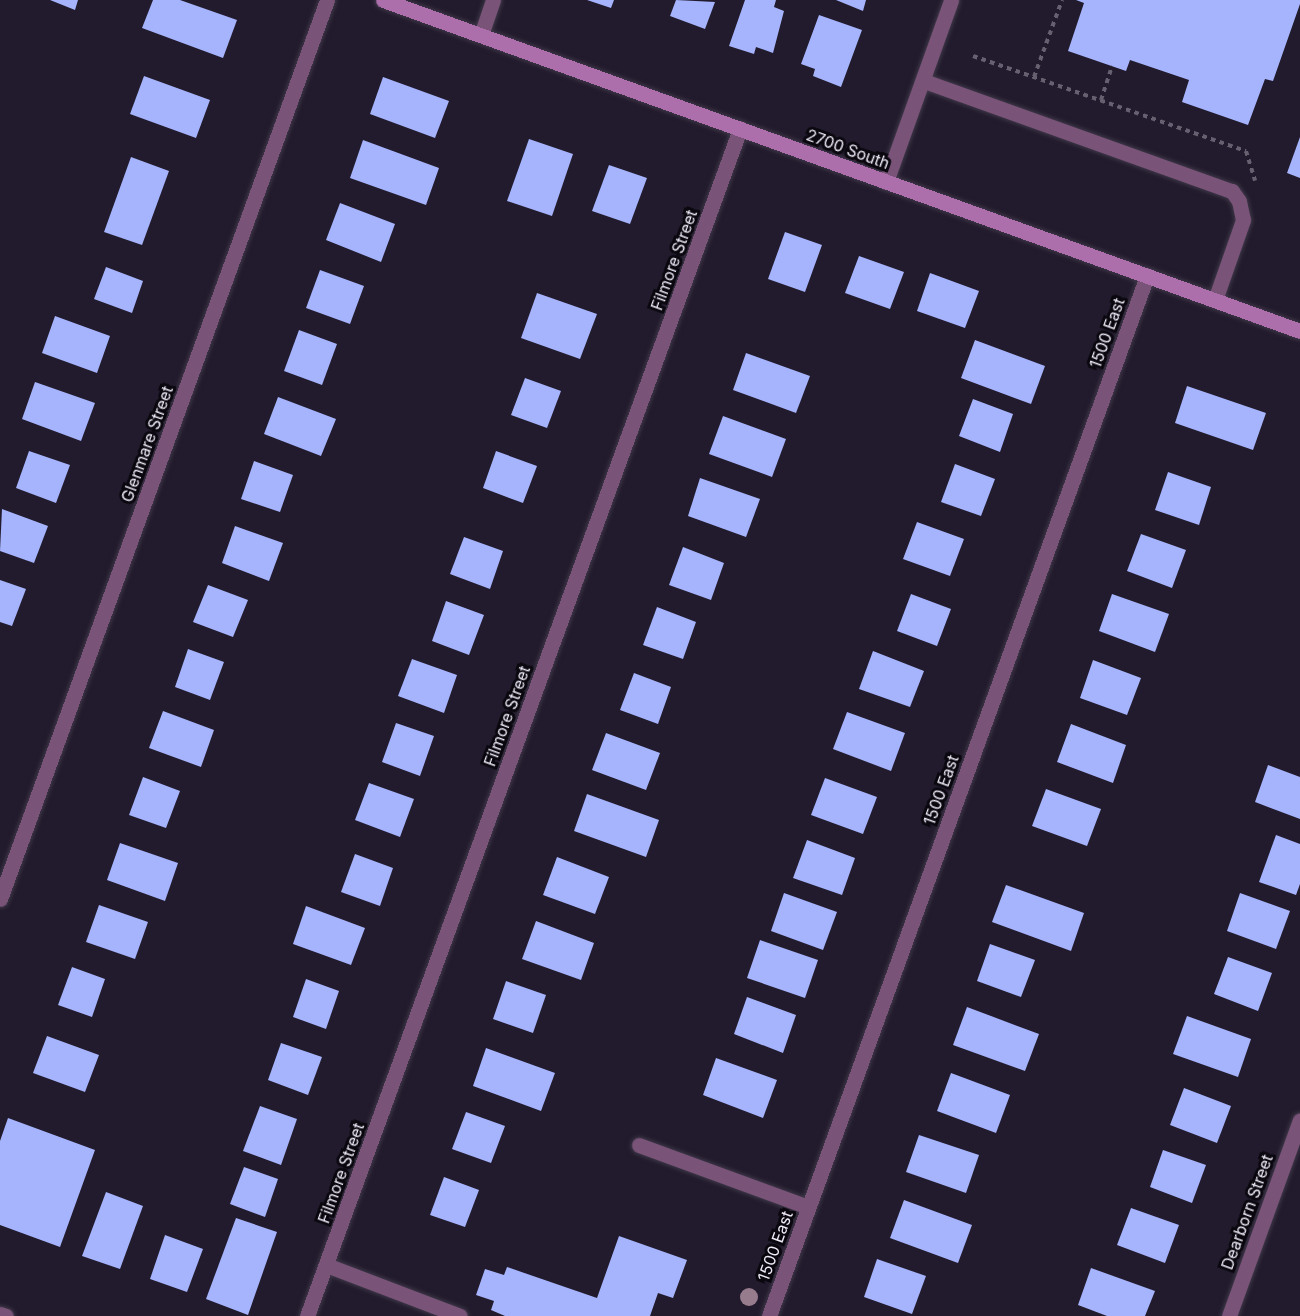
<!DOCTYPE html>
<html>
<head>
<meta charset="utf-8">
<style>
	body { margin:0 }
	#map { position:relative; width:1300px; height:1316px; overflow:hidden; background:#221b2d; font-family:Inter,sans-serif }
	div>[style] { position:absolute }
	.building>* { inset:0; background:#a5b4fd }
	.path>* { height:4px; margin-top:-2px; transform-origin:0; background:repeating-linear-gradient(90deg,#666071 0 4.5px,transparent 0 9px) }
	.roads { filter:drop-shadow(0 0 2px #3f3849) drop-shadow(0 0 2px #3f3849) }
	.lane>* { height:15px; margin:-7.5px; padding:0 7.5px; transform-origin:7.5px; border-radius:7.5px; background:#795378 }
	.street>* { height:15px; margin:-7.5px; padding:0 7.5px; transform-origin:7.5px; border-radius:7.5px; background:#795378 }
	.secondary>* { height:15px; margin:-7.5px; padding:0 7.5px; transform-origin:7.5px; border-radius:7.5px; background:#ac6fac }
	.trees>* { width:18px; height:18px; margin:-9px; border-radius:50%; background:#977c8d }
	span { translate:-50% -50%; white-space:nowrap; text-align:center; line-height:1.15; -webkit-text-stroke:6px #0a070f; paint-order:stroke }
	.street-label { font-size:16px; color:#eeeaf7 }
</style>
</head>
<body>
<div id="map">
	<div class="building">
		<i style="clip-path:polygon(50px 0,78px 0,75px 10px)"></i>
		<i style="clip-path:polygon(153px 0,180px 0,237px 20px,223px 58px,142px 28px)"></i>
		<i style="clip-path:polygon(587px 0,614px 0,611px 8px)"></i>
		<i style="clip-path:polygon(676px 0,715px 2px,705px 29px,670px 16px)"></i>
		<i style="clip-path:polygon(745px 0,776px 0,774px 7px,784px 11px,773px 53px,756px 47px,754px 54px,729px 46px)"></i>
		<i style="clip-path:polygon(836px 0,866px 0,863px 11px)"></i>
		<i style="clip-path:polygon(1076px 0,1300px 0,1300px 4px,1273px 81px,1265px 79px,1248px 125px,1182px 102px,1189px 80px,1130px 60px,1126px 71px,1068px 51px,1084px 3px)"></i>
		<i style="clip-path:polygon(819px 15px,862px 30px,841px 87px,813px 76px,815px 69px,801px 64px)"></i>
		<i style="clip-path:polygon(144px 76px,210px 100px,196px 138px,130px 114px)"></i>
		<i style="clip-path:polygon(383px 77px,449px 101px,435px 138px,370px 114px)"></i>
		<i style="clip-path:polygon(1300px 137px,1300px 178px,1287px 173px)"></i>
		<i style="clip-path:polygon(529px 139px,573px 154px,552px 216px,507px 201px)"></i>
		<i style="clip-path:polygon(363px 140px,439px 168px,426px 205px,350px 178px)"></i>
		<i style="clip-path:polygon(131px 157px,169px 171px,142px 245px,104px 232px)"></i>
		<i style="clip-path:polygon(609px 165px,647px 178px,630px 224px,592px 211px)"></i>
		<i style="clip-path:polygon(340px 203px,395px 224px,381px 262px,326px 240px)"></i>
		<i style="clip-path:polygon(785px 232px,822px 245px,805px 292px,768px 279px)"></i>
		<i style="clip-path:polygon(859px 256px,904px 272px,890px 309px,845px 293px)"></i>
		<i style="clip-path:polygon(106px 267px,143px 281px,132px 313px,94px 299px)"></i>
		<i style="clip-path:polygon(320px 270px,364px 286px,350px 324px,306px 308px)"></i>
		<i style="clip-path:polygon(930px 273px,979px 291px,965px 328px,917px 311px)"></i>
		<i style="clip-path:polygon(537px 293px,597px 314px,580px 359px,521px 338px)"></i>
		<i style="clip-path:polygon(55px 316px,110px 336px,97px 373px,42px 353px)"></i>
		<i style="clip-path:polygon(299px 330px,337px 344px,322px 385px,284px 371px)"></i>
		<i style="clip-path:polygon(975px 340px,1045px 366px,1031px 404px,961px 378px)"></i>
		<i style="clip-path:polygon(746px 353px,810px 376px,796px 413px,733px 390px)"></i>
		<i style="clip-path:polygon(525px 378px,561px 391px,547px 428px,511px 415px)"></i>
		<i style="clip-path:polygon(35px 382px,95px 403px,81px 441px,22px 419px)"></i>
		<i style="clip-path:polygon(1187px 386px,1266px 413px,1253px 450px,1175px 423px)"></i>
		<i style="clip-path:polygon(278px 397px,336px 419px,321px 456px,264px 434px)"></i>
		<i style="clip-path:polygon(973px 399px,1013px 414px,1000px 452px,959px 436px)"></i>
		<i style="clip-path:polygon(723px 416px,786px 439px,772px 477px,709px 454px)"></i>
		<i style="clip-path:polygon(29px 451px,70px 465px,56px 503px,16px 488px)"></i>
		<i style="clip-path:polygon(496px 451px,537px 466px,523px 503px,483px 488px)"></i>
		<i style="clip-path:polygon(254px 461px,293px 475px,280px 512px,241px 499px)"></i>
		<i style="clip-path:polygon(955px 464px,995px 479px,981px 516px,941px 502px)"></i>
		<i style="clip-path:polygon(1168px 472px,1211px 487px,1199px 525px,1155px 510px)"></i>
		<i style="clip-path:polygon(700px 478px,760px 499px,746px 537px,688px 516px)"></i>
		<i style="clip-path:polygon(2px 509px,48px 526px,34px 563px,0 551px)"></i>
		<i style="clip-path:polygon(917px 522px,964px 539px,950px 576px,903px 559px)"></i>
		<i style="clip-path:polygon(235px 526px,283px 543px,269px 581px,222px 563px)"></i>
		<i style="clip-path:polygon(1141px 534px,1186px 550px,1172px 588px,1127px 571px)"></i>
		<i style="clip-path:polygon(464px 537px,503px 551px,490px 589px,450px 574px)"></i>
		<i style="clip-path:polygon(683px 547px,724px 563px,711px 600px,669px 585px)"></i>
		<i style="clip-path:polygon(0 580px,26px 589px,12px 626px,0 622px)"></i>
		<i style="clip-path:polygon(208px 585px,248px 600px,233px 637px,193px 622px)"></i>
		<i style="clip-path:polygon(911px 594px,951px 609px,937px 646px,897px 631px)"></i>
		<i style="clip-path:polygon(1112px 594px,1169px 614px,1155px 652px,1099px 631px)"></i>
		<i style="clip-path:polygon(446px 601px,484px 615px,469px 655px,432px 641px)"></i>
		<i style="clip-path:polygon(657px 607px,696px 622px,683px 659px,643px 645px)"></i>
		<i style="clip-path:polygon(188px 649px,224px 662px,210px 700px,175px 687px)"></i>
		<i style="clip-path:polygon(873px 651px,924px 671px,910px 707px,859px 689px)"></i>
		<i style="clip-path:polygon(412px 659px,457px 675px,444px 713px,398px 696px)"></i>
		<i style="clip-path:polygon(1093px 660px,1141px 678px,1127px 715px,1080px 698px)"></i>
		<i style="clip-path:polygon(634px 673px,671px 687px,658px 724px,620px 710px)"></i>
		<i style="clip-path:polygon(163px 711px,214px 730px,201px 767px,149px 748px)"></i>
		<i style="clip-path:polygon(847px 712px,905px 733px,891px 771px,833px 749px)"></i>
		<i style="clip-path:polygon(396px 723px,434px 736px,420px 776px,382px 762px)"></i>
		<i style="clip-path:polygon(1071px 724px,1126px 745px,1113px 783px,1057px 762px)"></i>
		<i style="clip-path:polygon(606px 733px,660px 753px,646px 790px,592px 770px)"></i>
		<i style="clip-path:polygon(1268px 765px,1300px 777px,1300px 819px,1255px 802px)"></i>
		<i style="clip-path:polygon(143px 777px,180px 791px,166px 828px,129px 815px)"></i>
		<i style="clip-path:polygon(825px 778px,877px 797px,863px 834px,811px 815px)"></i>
		<i style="clip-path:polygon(369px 783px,414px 799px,400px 837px,355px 820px)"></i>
		<i style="clip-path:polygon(1046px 789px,1101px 809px,1087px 846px,1032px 826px)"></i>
		<i style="clip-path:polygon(587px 794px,659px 820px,646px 857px,574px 831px)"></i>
		<i style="clip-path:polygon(1276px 835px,1300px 844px,1300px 884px,1296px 895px,1259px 882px)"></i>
		<i style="clip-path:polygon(807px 840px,855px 858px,842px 895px,793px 878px)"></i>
		<i style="clip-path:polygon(120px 843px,178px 863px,165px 901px,107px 880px)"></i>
		<i style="clip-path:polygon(355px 854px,393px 868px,380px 906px,341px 892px)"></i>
		<i style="clip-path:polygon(557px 857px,609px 877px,595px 914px,543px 895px)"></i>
		<i style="clip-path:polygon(1006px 885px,1084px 913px,1071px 951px,992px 922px)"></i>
		<i style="clip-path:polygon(784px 893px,837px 912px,823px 950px,771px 931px)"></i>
		<i style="clip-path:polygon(1240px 893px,1290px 911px,1276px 949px,1227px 931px)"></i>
		<i style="clip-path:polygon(99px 905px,148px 922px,135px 959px,86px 942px)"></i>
		<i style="clip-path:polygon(306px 906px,365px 928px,351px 965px,293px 944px)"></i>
		<i style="clip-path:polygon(536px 921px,594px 943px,581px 980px,522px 959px)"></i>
		<i style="clip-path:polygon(760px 940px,818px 960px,805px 998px,747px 978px)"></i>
		<i style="clip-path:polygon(990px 944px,1035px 960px,1021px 997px,977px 981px)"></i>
		<i style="clip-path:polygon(1228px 957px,1272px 973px,1258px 1011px,1214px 994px)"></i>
		<i style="clip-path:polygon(72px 967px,105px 979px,92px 1017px,58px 1005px)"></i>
		<i style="clip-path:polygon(306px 979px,339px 991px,326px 1029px,293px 1017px)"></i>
		<i style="clip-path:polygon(506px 981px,546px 995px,533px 1033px,493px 1019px)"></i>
		<i style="clip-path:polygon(747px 997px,796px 1015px,783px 1053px,734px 1034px)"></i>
		<i style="clip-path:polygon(967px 1007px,1039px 1034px,1025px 1071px,953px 1045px)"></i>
		<i style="clip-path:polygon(1187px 1016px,1251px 1039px,1238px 1077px,1173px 1054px)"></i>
		<i style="clip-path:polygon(47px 1036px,99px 1055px,85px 1092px,33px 1073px)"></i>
		<i style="clip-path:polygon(281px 1043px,322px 1057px,308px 1095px,268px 1080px)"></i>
		<i style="clip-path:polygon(486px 1048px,555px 1073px,541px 1111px,473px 1086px)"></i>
		<i style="clip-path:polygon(716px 1058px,777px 1080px,763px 1118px,703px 1095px)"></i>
		<i style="clip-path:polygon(951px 1073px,1010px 1095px,996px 1133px,937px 1111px)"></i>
		<i style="clip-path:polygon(1184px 1088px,1231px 1106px,1217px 1143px,1170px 1125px)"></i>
		<i style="clip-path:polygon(260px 1106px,297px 1119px,281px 1165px,243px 1151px)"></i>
		<i style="clip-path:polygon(466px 1112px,505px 1126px,491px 1163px,452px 1149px)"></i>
		<i style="clip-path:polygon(8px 1118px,95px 1150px,60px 1247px,0 1225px,0 1141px)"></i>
		<i style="clip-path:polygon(919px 1135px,979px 1155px,966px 1193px,906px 1172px)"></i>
		<i style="clip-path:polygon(1163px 1150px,1206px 1165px,1192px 1203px,1150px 1187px)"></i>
		<i style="clip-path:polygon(244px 1167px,278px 1179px,265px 1217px,230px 1204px)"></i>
		<i style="clip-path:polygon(444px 1177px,479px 1190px,465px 1227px,430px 1215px)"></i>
		<i style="clip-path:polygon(106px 1192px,143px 1206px,120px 1269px,82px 1256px)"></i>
		<i style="clip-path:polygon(904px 1200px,972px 1225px,958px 1263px,890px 1238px)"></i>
		<i style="clip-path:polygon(1131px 1208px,1179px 1225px,1165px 1263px,1117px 1245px)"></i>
		<i style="clip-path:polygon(236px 1218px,277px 1232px,248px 1315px,206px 1299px)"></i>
		<i style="clip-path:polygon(165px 1235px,203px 1249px,187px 1292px,150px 1279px)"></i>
		<i style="clip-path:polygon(619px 1236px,687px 1260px,673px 1298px,658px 1293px,650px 1316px,505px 1316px,491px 1310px,494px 1301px,476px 1295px,485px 1269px,504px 1275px,507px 1267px,597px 1298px)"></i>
		<i style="clip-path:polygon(877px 1259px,926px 1276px,912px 1314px,864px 1297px)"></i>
		<i style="clip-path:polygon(1091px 1268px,1155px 1291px,1145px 1316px,1107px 1316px,1078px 1305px)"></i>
	</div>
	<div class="path">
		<i style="left:973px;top:56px;width:289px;rotate:19.2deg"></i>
		<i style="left:1246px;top:151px;width:31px;rotate:73deg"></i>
		<i style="left:1034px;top:77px;width:82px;rotate:-70deg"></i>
		<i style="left:1101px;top:100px;width:36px;rotate:-72deg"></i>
	</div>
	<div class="roads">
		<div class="lane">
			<i style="left:924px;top:81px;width:327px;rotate:19.7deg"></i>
			<i style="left:1232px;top:191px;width:12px;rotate:55deg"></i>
			<i style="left:1239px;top:201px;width:19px;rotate:78deg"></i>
			<i style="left:1243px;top:220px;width:85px;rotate:109.3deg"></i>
			<i style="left:639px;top:1145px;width:180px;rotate:20.1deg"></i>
			<i style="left:326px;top:1265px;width:143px;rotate:20.8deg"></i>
		</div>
		<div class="street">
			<i style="left:481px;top:35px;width:37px;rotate:-71deg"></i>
			<i style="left:886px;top:182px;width:193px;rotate:-70.3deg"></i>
			<i style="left:0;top:899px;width:957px;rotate:-70.01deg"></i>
			<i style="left:0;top:1314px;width:6px;rotate:18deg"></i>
			<i style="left:307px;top:1316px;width:1264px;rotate:-69.96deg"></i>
			<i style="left:769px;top:1316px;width:1107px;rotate:-70.03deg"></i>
			<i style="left:1229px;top:1316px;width:208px;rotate:-70.1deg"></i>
		</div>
		<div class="secondary">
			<i style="left:383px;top:0;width:975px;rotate:19.85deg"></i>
		</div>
	</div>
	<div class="trees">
		<i style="left:749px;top:1297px"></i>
	</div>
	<div class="street-label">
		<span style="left:848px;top:149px;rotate:20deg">2700 South</span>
		<span style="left:674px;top:260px;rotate:-70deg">Filmore Street</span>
		<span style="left:1107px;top:333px;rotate:-70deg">1500 East</span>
		<span style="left:147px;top:444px;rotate:-70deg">Glenmare Street</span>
		<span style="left:507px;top:716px;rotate:-70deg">Filmore Street</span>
		<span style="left:941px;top:790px;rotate:-70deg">1500 East</span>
		<span style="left:341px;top:1173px;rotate:-70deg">Filmore Street</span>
		<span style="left:1247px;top:1212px;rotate:-70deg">Dearborn Street</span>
		<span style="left:775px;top:1246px;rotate:-70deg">1500 East</span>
	</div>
</div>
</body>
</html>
